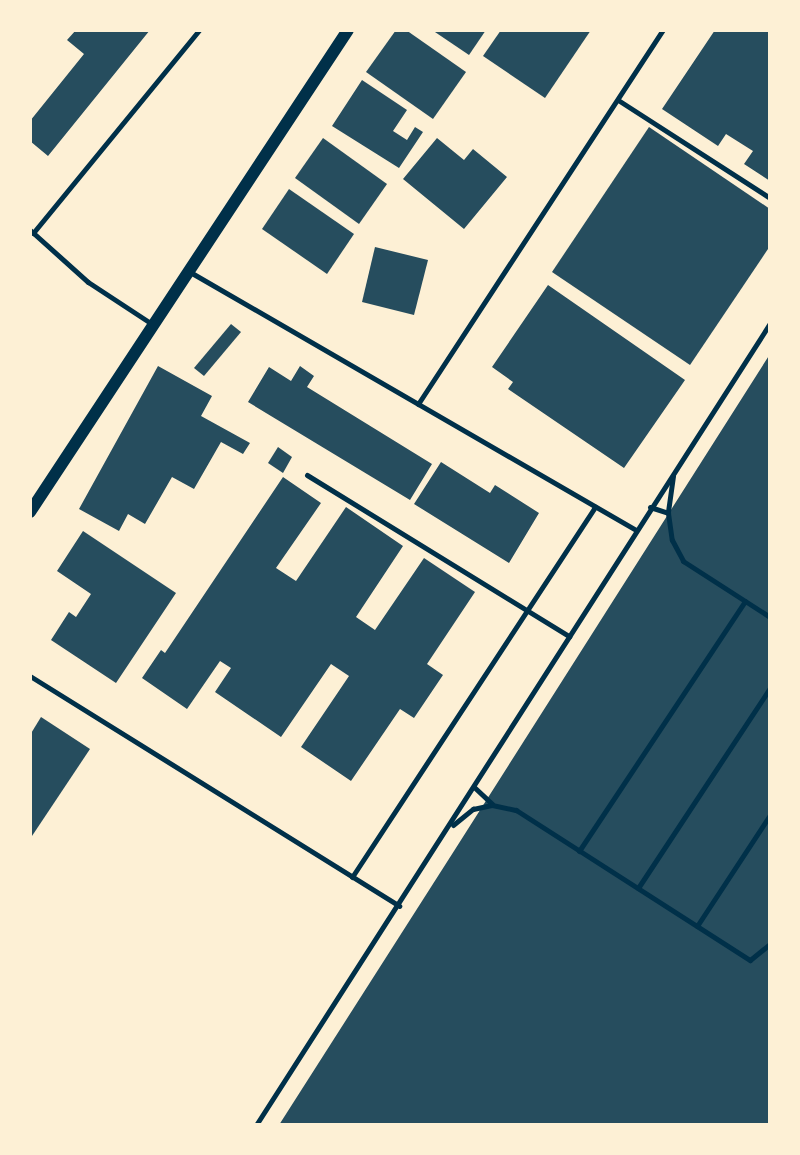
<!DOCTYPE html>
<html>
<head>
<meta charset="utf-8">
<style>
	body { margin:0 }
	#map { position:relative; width:800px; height:1155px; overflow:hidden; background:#fdf0d5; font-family:Quicksand,sans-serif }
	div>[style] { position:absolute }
	.building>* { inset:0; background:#264d5e }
	.service>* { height:5px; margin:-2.5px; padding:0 2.5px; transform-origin:2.5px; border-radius:2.5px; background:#003049 }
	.tertiary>* { height:12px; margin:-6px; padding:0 6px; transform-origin:6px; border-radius:6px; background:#003049 }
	span { translate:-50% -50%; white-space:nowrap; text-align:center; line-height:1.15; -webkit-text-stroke:5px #fdf0d5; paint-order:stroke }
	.frame { position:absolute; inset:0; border:32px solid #fdf0d5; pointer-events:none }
</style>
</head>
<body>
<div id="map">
	<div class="building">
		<i style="clip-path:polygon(76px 30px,150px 30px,48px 156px,30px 141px,30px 121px,84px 54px,67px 40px)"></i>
		<i style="clip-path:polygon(396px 30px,406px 30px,466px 72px,433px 119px,366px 72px)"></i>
		<i style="clip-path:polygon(432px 30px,486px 30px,469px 55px)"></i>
		<i style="clip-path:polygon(501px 30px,591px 30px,545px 98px,483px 56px)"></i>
		<i style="clip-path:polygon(715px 30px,770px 30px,770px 181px,744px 164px,753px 151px,726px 134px,718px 146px,662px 109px)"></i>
		<i style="clip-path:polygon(362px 80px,407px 110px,393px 131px,407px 140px,415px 127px,423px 132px,399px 168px,332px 126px)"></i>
		<i style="clip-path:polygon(649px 127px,770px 209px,770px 246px,690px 365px,552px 272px)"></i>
		<i style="clip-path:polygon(323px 138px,387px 184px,359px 224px,295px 178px)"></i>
		<i style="clip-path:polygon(437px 138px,464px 160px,473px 149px,507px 177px,464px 229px,403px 179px)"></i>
		<i style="clip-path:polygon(289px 189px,354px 234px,327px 274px,262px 229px)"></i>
		<i style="clip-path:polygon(375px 247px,428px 260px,414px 315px,362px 302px)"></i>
		<i style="clip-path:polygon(548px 285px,685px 380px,624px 468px,508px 389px,513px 382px,492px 367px)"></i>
		<i style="clip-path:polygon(231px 324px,241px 332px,204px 376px,194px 368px)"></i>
		<i style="clip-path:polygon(770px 354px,770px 1125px,279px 1125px,454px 851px)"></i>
		<i style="clip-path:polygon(158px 366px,212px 396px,201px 416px,250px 443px,243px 454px,221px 442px,194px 489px,172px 477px,145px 524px,128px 514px,119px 531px,79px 509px)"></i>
		<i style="clip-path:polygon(300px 366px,314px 376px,307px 387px,432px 464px,410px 500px,248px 402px,269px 367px,291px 381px)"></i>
		<i style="clip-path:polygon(278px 447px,292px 457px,283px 473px,268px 463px)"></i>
		<i style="clip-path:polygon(441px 462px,490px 493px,495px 485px,539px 513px,509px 563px,414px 504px)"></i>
		<i style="clip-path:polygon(283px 477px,321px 503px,276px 568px,296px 581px,346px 507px,403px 546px,356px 617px,375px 630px,424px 558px,475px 592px,427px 664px,443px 675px,414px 718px,400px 709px,351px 781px,301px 747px,349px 676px,331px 664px,281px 737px,215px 692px,231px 668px,220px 661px,187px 709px,142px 678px,161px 650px,165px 653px)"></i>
		<i style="clip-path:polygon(83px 531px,176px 593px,116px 683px,51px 640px,69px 612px,76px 617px,91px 594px,57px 571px)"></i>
		<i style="clip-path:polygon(41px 717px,90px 749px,30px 839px,30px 735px)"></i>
	</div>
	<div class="service">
		<i style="left:618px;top:100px;width:181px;rotate:32.8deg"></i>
		<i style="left:30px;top:230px;width:78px;rotate:41.9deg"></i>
		<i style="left:88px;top:282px;width:77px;rotate:33.3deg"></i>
		<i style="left:33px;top:233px;width:262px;rotate:-50.7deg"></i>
		<i style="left:190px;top:272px;width:515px;rotate:30.05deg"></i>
		<i style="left:418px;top:404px;width:447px;rotate:-56.8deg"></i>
		<i style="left:307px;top:475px;width:308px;rotate:31.6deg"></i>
		<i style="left:673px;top:476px;width:37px;rotate:98deg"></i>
		<i style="left:668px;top:513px;width:27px;rotate:82deg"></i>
		<i style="left:672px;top:540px;width:24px;rotate:62deg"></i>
		<i style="left:683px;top:561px;width:103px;rotate:32.8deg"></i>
		<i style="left:650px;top:507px;width:19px;rotate:18deg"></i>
		<i style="left:30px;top:676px;width:435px;rotate:31.9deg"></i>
		<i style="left:474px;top:787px;width:25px;rotate:43deg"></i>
		<i style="left:453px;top:825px;width:26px;rotate:-39deg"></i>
		<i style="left:473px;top:809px;width:19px;rotate:-12deg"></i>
		<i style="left:492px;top:805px;width:25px;rotate:12deg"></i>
		<i style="left:516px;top:810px;width:278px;rotate:32.7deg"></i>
		<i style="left:750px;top:960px;width:26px;rotate:-39deg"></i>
		<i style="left:579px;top:851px;width:300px;rotate:-56.4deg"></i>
		<i style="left:352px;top:877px;width:443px;rotate:-56.7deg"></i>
		<i style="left:638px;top:888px;width:240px;rotate:-56.6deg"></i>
		<i style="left:697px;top:926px;width:133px;rotate:-56.7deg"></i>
		<i style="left:256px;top:1125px;width:953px;rotate:-57.34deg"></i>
	</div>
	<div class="tertiary">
		<i style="left:30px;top:512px;width:577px;rotate:-56.59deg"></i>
	</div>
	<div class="frame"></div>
</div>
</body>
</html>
